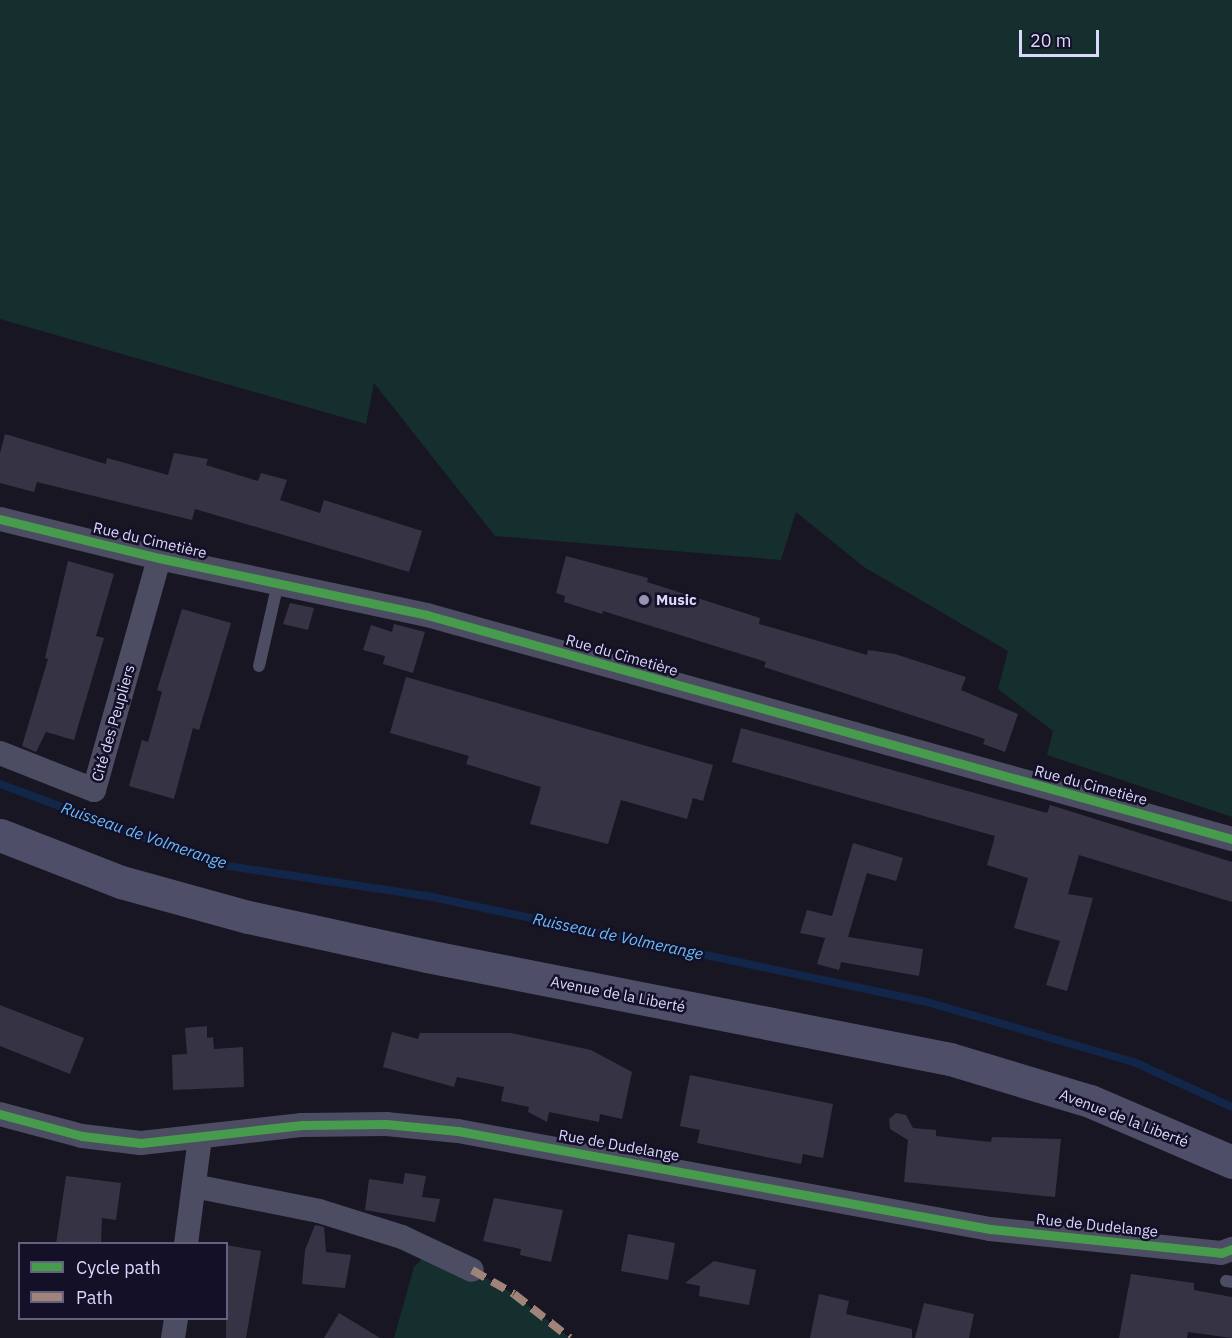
<!DOCTYPE html>
<html>
<head>
<meta charset="utf-8">
<style>
	body { margin:0 }
	#map { position:relative; width:1232px; height:1338px; overflow:hidden; background:#181622; font-family:"IBM Plex Sans",sans-serif }
	div>[style] { position:absolute }
	.green>* { inset:0; background:#152e2e }
	.stream>* { height:8px; margin:-4px; padding:0 4px; transform-origin:4px; border-radius:4px; background:#112648 }
	.building>* { inset:0; background:#363444 }
	.service>* { height:12px; margin:-6px; padding:0 6px; transform-origin:6px; border-radius:6px; background:#4c4c63 }
	.minor>* { height:24px; margin:-12px; padding:0 12px; transform-origin:12px; border-radius:12px; background:#4c4c63 }
	.secondary>* { height:33px; margin:-16.5px; padding:0 16.5px; transform-origin:16.5px; border-radius:16.5px; background:#4f4e69 }
	.quiet>* { height:8px; margin-top:-4px; transform-origin:0; background:repeating-linear-gradient(90deg,#a18479 0 15px,transparent 0 23px) }
	.cycleway>* { height:9px; margin:-4.5px; padding:0 4.5px; transform-origin:4.5px; border-radius:4.5px; background:#469c4c }
	.dots>* { width:16px; height:16px; translate:-50% -50%; box-sizing:border-box; border:3px solid #141028; border-radius:50% }
	span { translate:-50% -50%; white-space:nowrap; text-align:center; line-height:1.15; -webkit-text-stroke:5px #141028; paint-order:stroke }
	.street-label { font-size:15px; color:#dbd8fe }
	.poi-label { font-size:15px; color:#dbd8fe; font-weight:700 }
	.left { translate:0 -50%; text-align:left }
	.water-label { font-size:16px; color:#68bcfc; font-style:italic }
	.legend { position:absolute; left:18px; top:1242px; width:210px; height:78px; box-sizing:border-box; background:#141028; border:2px solid #64607e; margin:0; padding:8px 10px; list-style:none; font-size:18px; color:#dbd8fe }
	.legend li { display:flex; align-items:center; gap:12px; height:30px }
	.legend b { width:30px; border:2px solid #64607e }
	.scale { position:absolute; left:1019px; top:30px; width:80px; height:27px; box-sizing:border-box; border:3px solid #dbd8fe; border-top:0; padding-left:8px; font-size:18px; line-height:21px; white-space:nowrap; color:#dbd8fe; -webkit-text-stroke:4px #141028; paint-order:stroke }
</style>
</head>
<body>
<div id="map">
	<div class="green">
		<i style="clip-path:polygon(0 0,1232px 0,1232px 817px,1047px 755px,1053px 731px,998px 689px,1008px 651px,864px 567px,796px 512px,781px 560px,495px 536px,374px 383px,366px 424px,0 319px)"></i>
		<i style="clip-path:polygon(422px 1259px,472px 1270px,514px 1294px,570px 1338px,394px 1338px,414px 1267px)"></i>
	</div>
	<div class="stream">
		<i style="left:0;top:784px;width:229px;rotate:20.4deg"></i>
		<i style="left:215px;top:864px;width:219px;rotate:8.6deg"></i>
		<i style="left:432px;top:897px;width:506px;rotate:11.98deg"></i>
		<i style="left:927px;top:1002px;width:216px;rotate:16.2deg"></i>
		<i style="left:1134px;top:1062px;width:108px;rotate:24.7deg"></i>
	</div>
	<div class="building">
		<i style="clip-path:polygon(5px 434px,106px 464px,107px 458px,168px 475px,174px 453px,208px 459px,206px 465px,258px 481px,261px 473px,287px 480px,280px 500px,320px 513px,324px 500px,422px 531px,409px 572px,195px 509px,192px 520px,37px 482px,34px 492px,0 483px,0 453px)"></i>
		<i style="clip-path:polygon(566px 556px,648px 578px,647px 582px,760px 618px,759px 624px,867px 655px,868px 650px,895px 654px,966px 677px,961px 690px,1018px 714px,1005px 752px,983px 744px,985px 739px,764px 667px,766px 662px,603px 611px,602px 614px,564px 602px,565px 596px,556px 593px)"></i>
		<i style="clip-path:polygon(68px 561px,114px 574px,96px 636px,104px 638px,74px 740px,46px 732px,36px 752px,22px 746px,48px 659px,45px 658px)"></i>
		<i style="clip-path:polygon(290px 603px,314px 608px,308px 630px,283px 624px)"></i>
		<i style="clip-path:polygon(182px 609px,231px 623px,199px 730px,193px 728px,174px 799px,129px 786px,142px 740px,148px 742px,162px 692px,157px 690px)"></i>
		<i style="clip-path:polygon(394px 624px,425px 632px,413px 673px,383px 664px,385px 656px,363px 650px,371px 625px,392px 632px)"></i>
		<i style="clip-path:polygon(406px 677px,713px 765px,703px 801px,693px 798px,687px 819px,621px 800px,608px 844px,530px 824px,541px 787px,466px 764px,469px 756px,390px 733px)"></i>
		<i style="clip-path:polygon(741px 728px,1047px 813px,1050px 805px,1063px 809px,1232px 862px,1232px 902px,1079px 855px,1068px 894px,1093px 898px,1067px 991px,1046px 985px,1060px 941px,1014px 928px,1028px 878px,987px 865px,995px 836px,732px 762px)"></i>
		<i style="clip-path:polygon(853px 843px,903px 858px,896px 881px,867px 873px,848px 937px,923px 949px,919px 976px,841px 962px,839px 970px,817px 964px,825px 938px,800px 933px,807px 910px,832px 916px)"></i>
		<i style="clip-path:polygon(0 1005px,84px 1038px,70px 1074px,0 1046px)"></i>
		<i style="clip-path:polygon(207px 1026px,207px 1038px,213px 1037px,214px 1049px,243px 1047px,244px 1087px,173px 1090px,172px 1055px,187px 1054px,185px 1028px)"></i>
		<i style="clip-path:polygon(392px 1032px,418px 1039px,420px 1033px,511px 1033px,591px 1050px,632px 1072px,622px 1119px,600px 1114px,599px 1122px,549px 1112px,547px 1122px,528px 1112px,529px 1107px,501px 1101px,504px 1087px,457px 1077px,454px 1087px,383px 1067px)"></i>
		<i style="clip-path:polygon(690px 1075px,833px 1104px,823px 1158px,803px 1154px,801px 1164px,697px 1143px,700px 1130px,680px 1126px)"></i>
		<i style="clip-path:polygon(896px 1113px,906px 1115px,913px 1128px,936px 1130px,936px 1136px,991px 1142px,992px 1137px,1061px 1139px,1055px 1197px,904px 1182px,908px 1140px,890px 1129px,889px 1119px)"></i>
		<i style="clip-path:polygon(405px 1173px,426px 1176px,422px 1197px,440px 1199px,435px 1222px,365px 1210px,369px 1179px,403px 1184px)"></i>
		<i style="clip-path:polygon(66px 1176px,121px 1183px,116px 1220px,102px 1218px,101px 1244px,56px 1244px)"></i>
		<i style="clip-path:polygon(494px 1198px,563px 1210px,551px 1262px,520px 1255px,521px 1249px,483px 1241px)"></i>
		<i style="clip-path:polygon(315px 1225px,324px 1227px,326px 1252px,351px 1255px,345px 1288px,302px 1284px,305px 1250px)"></i>
		<i style="clip-path:polygon(628px 1234px,675px 1243px,668px 1280px,621px 1271px)"></i>
		<i style="clip-path:polygon(226px 1245px,261px 1251px,246px 1338px,226px 1338px)"></i>
		<i style="clip-path:polygon(714px 1261px,756px 1270px,749px 1305px,699px 1296px,700px 1286px,685px 1283px)"></i>
		<i style="clip-path:polygon(1131px 1274px,1194px 1283px,1194px 1290px,1232px 1297px,1232px 1338px,1188px 1332px,1187px 1338px,1119px 1338px)"></i>
		<i style="clip-path:polygon(819px 1294px,849px 1301px,846px 1314px,912px 1329px,912px 1338px,810px 1338px)"></i>
		<i style="clip-path:polygon(924px 1303px,974px 1314px,969px 1338px,915px 1338px)"></i>
		<i style="clip-path:polygon(339px 1313px,380px 1338px,324px 1338px)"></i>
	</div>
	<div class="service">
		<i style="left:259px;top:666px;width:85px;rotate:-77.1deg"></i>
		<i style="left:1226px;top:1281px;width:6px;rotate:9deg"></i>
	</div>
	<div class="minor">
		<i style="left:0;top:519px;width:164px;rotate:13.8deg"></i>
		<i style="left:159px;top:558px;width:274px;rotate:12deg"></i>
		<i style="left:427px;top:615px;width:836px;rotate:15.55deg"></i>
		<i style="left:0;top:753px;width:101px;rotate:21.5deg"></i>
		<i style="left:94px;top:790px;width:241px;rotate:-74.3deg"></i>
		<i style="left:0;top:1114px;width:85px;rotate:15deg"></i>
		<i style="left:82px;top:1136px;width:59px;rotate:6.8deg"></i>
		<i style="left:141px;top:1143px;width:162px;rotate:-6.4deg"></i>
		<i style="left:302px;top:1125px;width:84px;rotate:-0.7deg"></i>
		<i style="left:386px;top:1124px;width:72px;rotate:5.6deg"></i>
		<i style="left:458px;top:1131px;width:541px;rotate:10.44deg"></i>
		<i style="left:990px;top:1229px;width:232px;rotate:5.9deg"></i>
		<i style="left:1221px;top:1253px;width:12px;rotate:-20deg"></i>
		<i style="left:194px;top:1186px;width:127px;rotate:11.3deg"></i>
		<i style="left:319px;top:1211px;width:87px;rotate:17.4deg"></i>
		<i style="left:402px;top:1237px;width:77px;rotate:25.2deg"></i>
		<i style="left:186px;top:1244px;width:107px;rotate:-82.5deg"></i>
		<i style="left:173px;top:1338px;width:20px;rotate:-81deg"></i>
	</div>
	<div class="secondary">
		<i style="left:0;top:835px;width:130px;rotate:21.2deg"></i>
		<i style="left:121px;top:882px;width:132px;rotate:15.4deg"></i>
		<i style="left:248px;top:917px;width:183px;rotate:12.3deg"></i>
		<i style="left:427px;top:956px;width:533px;rotate:11.14deg"></i>
		<i style="left:950px;top:1059px;width:146px;rotate:16.7deg"></i>
		<i style="left:1090px;top:1101px;width:155px;rotate:23.2deg"></i>
	</div>
	<div class="quiet">
		<i style="left:472px;top:1270px;width:48px;rotate:29.7deg"></i>
		<i style="left:514px;top:1294px;width:71px;rotate:38.2deg"></i>
	</div>
	<div class="cycleway">
		<i style="left:0;top:519px;width:164px;rotate:13.8deg"></i>
		<i style="left:159px;top:558px;width:274px;rotate:12deg"></i>
		<i style="left:427px;top:615px;width:836px;rotate:15.55deg"></i>
		<i style="left:0;top:1114px;width:85px;rotate:15deg"></i>
		<i style="left:82px;top:1136px;width:59px;rotate:6.8deg"></i>
		<i style="left:141px;top:1143px;width:162px;rotate:-6.4deg"></i>
		<i style="left:302px;top:1125px;width:84px;rotate:-0.7deg"></i>
		<i style="left:386px;top:1124px;width:72px;rotate:5.6deg"></i>
		<i style="left:458px;top:1131px;width:541px;rotate:10.44deg"></i>
		<i style="left:990px;top:1229px;width:232px;rotate:5.9deg"></i>
		<i style="left:1221px;top:1253px;width:12px;rotate:-20deg"></i>
	</div>
	<div class="dots">
		<i style="left:644px;top:600px;background:#9794b1"></i>
	</div>
	<div class="street-label">
		<span style="left:150px;top:540px;rotate:13deg">Rue du Cimetière</span>
		<span style="left:622px;top:655px;rotate:16deg">Rue du Cimetière</span>
		<span style="left:113px;top:723px;rotate:-74deg">Cité des Peupliers</span>
		<span style="left:1091px;top:785px;rotate:15deg">Rue du Cimetière</span>
		<span style="left:618px;top:994px;rotate:11deg">Avenue de la Liberté</span>
		<span style="left:1124px;top:1118px;rotate:21deg">Avenue de la Liberté</span>
		<span style="left:619px;top:1145px;rotate:10deg">Rue de Dudelange</span>
		<span style="left:1097px;top:1225px;rotate:6deg">Rue de Dudelange</span>
	</div>
	<div class="poi-label">
		<span class="left" style="left:656px;top:600px">Music</span>
	</div>
	<div class="water-label">
		<span style="left:144px;top:835px;rotate:19deg">Ruisseau de Volmerange</span>
		<span style="left:618px;top:936px;rotate:12deg">Ruisseau de Volmerange</span>
	</div>
	<ul class="legend">
	<li><b style="height:8px;background:#469c4c"></b>Cycle path</li>
	<li><b style="height:8px;background:#a18479"></b>Path</li>
	</ul>
	<div class="scale">20 m</div>
</div>
</body>
</html>
